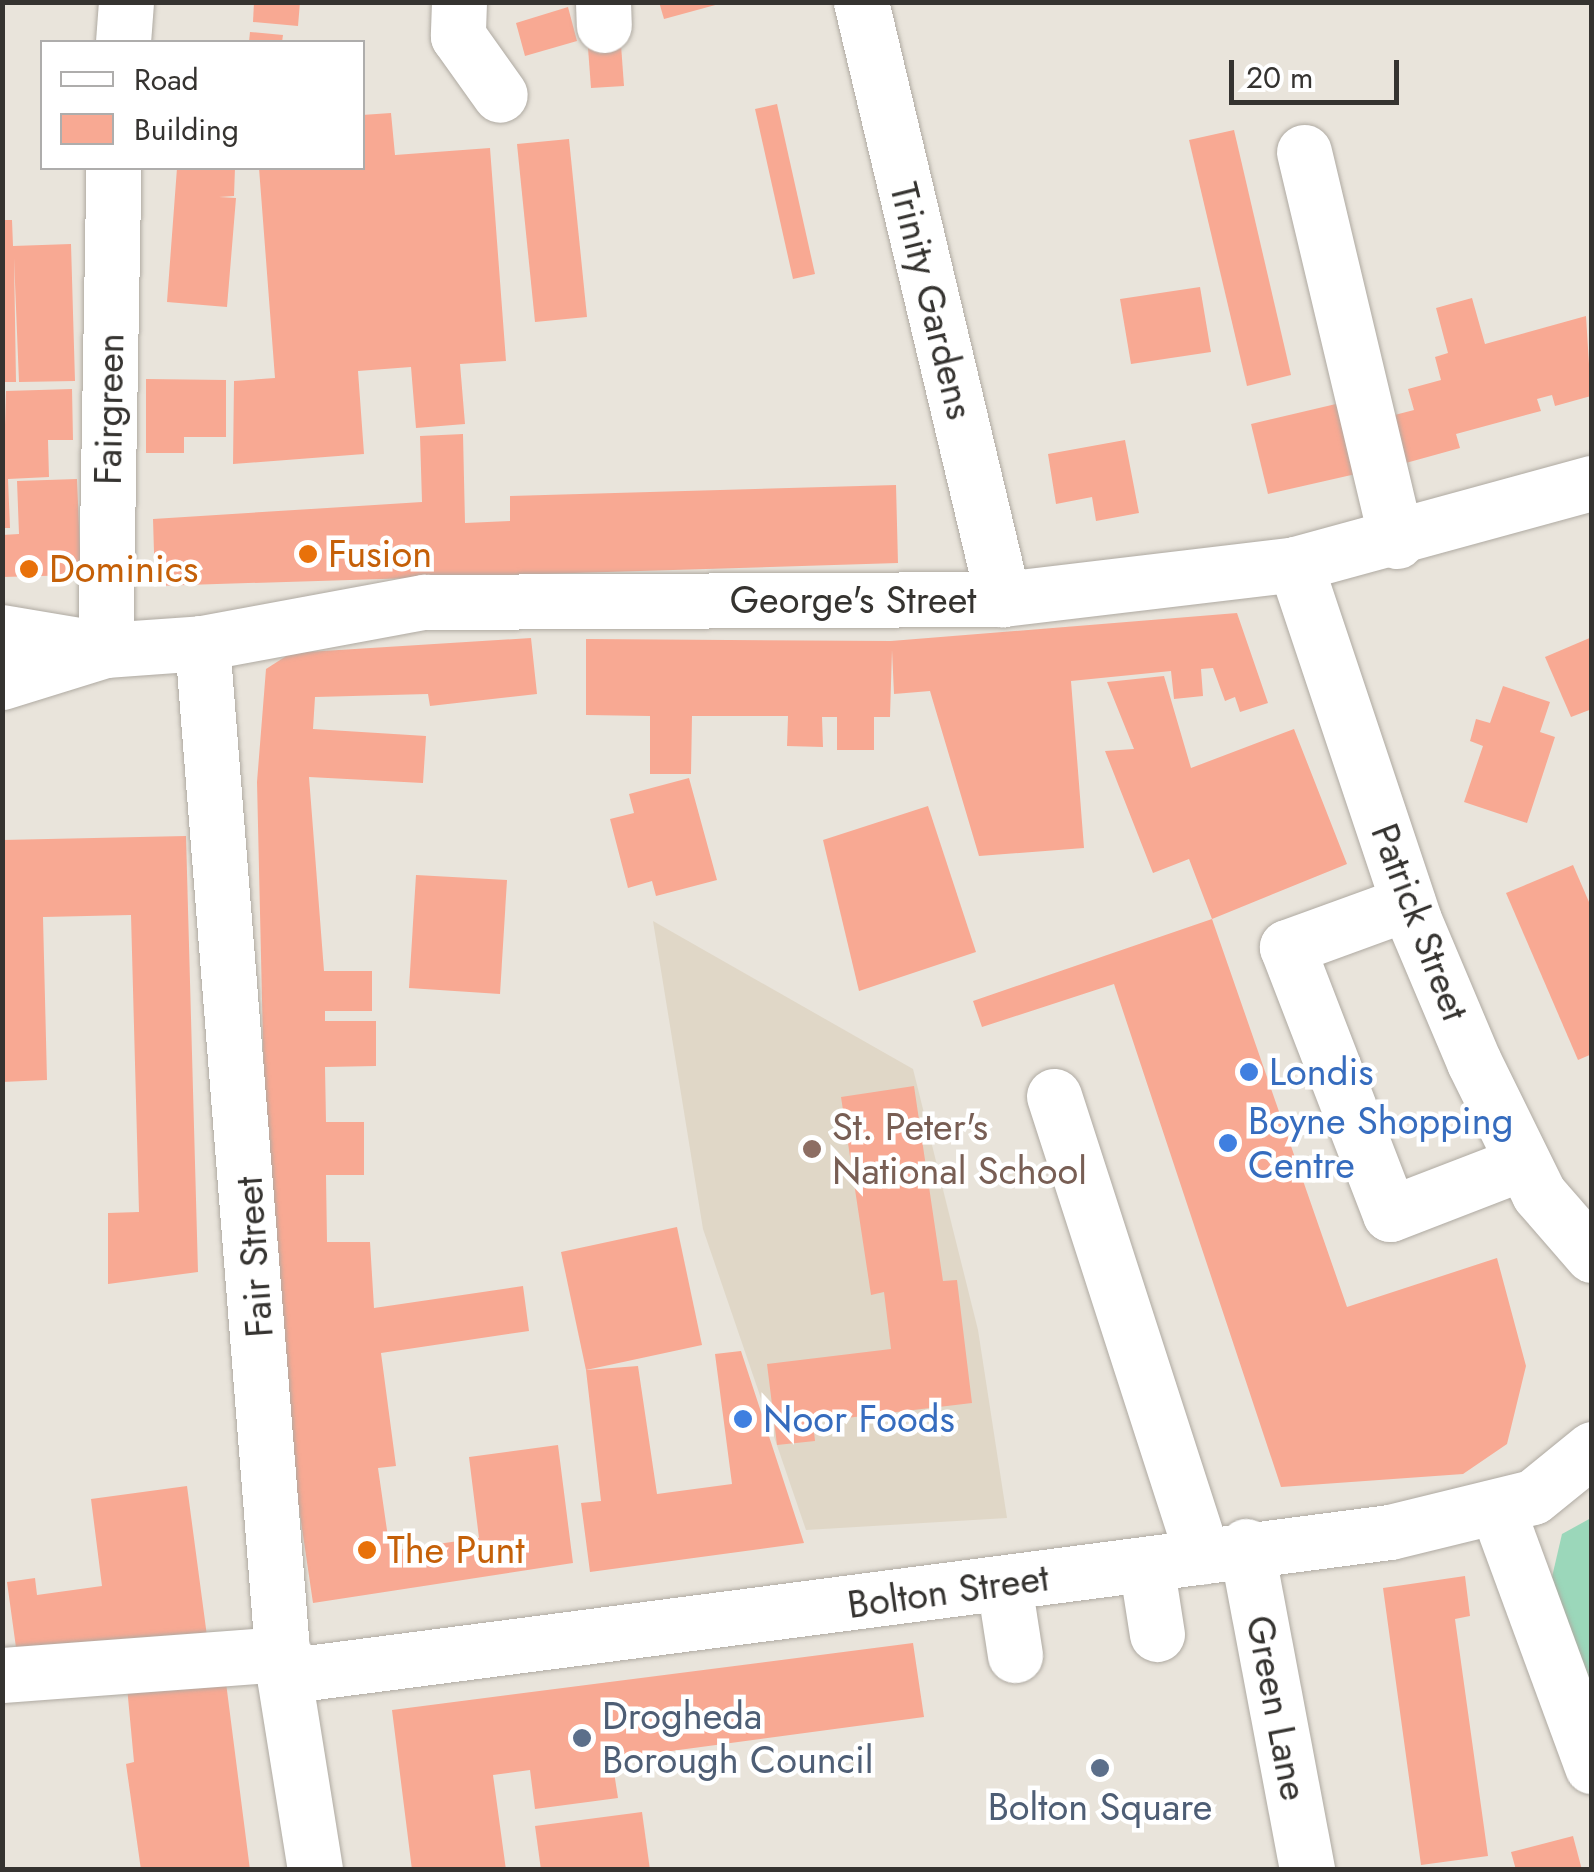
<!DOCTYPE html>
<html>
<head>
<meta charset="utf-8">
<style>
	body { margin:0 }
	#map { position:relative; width:1594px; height:1872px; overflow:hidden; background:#e9e4db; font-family:Jost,sans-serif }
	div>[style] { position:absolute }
	.built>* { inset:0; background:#e0d7c7 }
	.green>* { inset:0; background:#9bd7ba }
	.building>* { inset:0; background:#f8a993 }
	.roads { filter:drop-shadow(0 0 2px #afaaa2) drop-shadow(0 0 2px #afaaa2) }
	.minor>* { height:55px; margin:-27.5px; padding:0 27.5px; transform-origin:27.5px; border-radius:27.5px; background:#fff }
	.major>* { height:55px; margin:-27.5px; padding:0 27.5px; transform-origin:27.5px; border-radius:27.5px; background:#fff }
	.dots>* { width:28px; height:28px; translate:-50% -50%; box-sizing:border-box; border:5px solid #fff; border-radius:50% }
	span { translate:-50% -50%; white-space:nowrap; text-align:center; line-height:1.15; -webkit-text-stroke:9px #fff; paint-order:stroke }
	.street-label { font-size:38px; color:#353330 }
	.food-label { font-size:38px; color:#c56008 }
	.left { translate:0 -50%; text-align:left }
	.shop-label { font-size:38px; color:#366cbe }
	.education-label { font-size:38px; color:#785e54 }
	.service-label { font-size:38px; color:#4e5e75 }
	.frame { position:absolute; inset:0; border:5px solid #353330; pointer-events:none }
	.legend { position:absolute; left:40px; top:40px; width:325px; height:130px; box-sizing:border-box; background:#fff; border:2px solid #aeadac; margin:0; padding:12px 18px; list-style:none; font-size:30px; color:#353330 }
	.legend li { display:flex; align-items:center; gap:20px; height:50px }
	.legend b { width:50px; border:2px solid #aeadac }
	.scale { position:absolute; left:1229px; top:60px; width:170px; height:45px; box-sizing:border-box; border:5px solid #353330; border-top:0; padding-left:12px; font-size:30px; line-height:35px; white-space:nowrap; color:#353330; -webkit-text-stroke:8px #fff; paint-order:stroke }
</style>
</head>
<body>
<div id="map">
	<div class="built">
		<i style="clip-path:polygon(653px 921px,913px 1069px,978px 1330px,1007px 1518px,806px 1530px,703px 1229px)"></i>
	</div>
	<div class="green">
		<i style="clip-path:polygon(1591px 1518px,1591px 1697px,1552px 1577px,1562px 1534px)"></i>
	</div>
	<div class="building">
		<i style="clip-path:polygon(254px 2px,300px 2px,298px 26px,253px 22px)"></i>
		<i style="clip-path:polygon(659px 2px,719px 2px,719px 4px,664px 19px)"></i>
		<i style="clip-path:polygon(568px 7px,577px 41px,525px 56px,516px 23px)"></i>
		<i style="clip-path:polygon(250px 32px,283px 35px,282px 42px,249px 42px)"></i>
		<i style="clip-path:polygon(621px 45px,624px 86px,591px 88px,588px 48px)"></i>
		<i style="clip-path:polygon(777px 104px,815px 274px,793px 279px,755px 109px)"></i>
		<i style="clip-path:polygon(391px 113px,395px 155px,490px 148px,506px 361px,460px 364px,465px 424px,416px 428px,411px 367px,358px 371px,364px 454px,233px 464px,234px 381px,275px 378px,259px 168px,362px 168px,362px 115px)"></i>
		<i style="clip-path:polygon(1234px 130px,1291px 375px,1247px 386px,1189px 140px)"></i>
		<i style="clip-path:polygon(569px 139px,587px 317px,535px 322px,517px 144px)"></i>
		<i style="clip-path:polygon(177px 168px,235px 168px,234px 196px,219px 197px,236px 198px,227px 307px,167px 302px)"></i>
		<i style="clip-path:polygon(2px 220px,12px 220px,13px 246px,71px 244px,75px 381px,19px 382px,14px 258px,16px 382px,2px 382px)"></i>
		<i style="clip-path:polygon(1200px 287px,1211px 352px,1131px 364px,1120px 299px)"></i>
		<i style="clip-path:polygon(1472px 298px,1485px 344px,1586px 316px,1591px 396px,1555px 406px,1552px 395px,1537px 399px,1541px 411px,1456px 434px,1460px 448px,1395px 466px,1383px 418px,1414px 410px,1408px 389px,1441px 380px,1435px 357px,1448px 353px,1436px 308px)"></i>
		<i style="clip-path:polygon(146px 379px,226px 380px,226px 437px,184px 437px,184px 453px,146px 453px)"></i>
		<i style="clip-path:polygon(72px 389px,73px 440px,48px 440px,49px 477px,8px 479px,10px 528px,2px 528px,6px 391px)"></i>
		<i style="clip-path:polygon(1353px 400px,1369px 471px,1268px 494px,1251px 424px)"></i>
		<i style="clip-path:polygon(463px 434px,465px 523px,510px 521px,510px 496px,896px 485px,898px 563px,155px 586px,153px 519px,422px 502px,420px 436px)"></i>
		<i style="clip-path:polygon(1125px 440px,1139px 513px,1096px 521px,1092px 497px,1056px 504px,1048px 454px)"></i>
		<i style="clip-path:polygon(77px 479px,81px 575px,2px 577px,2px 535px,19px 534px,17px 481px)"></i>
		<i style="clip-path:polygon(1237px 613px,1268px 703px,1240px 712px,1235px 697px,1225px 701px,1213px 668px,1201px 669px,1203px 696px,1174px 699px,1171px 671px,1071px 681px,1084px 848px,979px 856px,930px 691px,894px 694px,892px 650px,890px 717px,874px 717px,874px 750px,837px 750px,837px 717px,822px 717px,823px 747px,787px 746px,788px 716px,692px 716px,691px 774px,650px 774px,650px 716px,586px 715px,586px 639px,891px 641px)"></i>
		<i style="clip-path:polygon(1592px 637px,1592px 709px,1571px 717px,1545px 657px)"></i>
		<i style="clip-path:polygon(531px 638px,537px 694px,430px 706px,428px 694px,315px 697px,313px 729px,426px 736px,423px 783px,309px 777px,324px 971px,372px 971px,372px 1011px,325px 1011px,325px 1021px,376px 1021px,376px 1066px,325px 1067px,326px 1122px,364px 1122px,364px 1175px,326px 1175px,327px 1242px,370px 1242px,374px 1308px,523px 1286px,529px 1331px,381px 1353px,396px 1466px,378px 1468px,390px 1551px,479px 1538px,469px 1457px,558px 1445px,573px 1563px,313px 1603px,269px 1304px,257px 782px,266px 669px,291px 653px)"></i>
		<i style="clip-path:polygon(1164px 676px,1191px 768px,1294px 729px,1347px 864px,1212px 919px,1347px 1307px,1497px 1258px,1526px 1366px,1507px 1444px,1463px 1474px,1281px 1487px,1114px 984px,982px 1027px,973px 1001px,1212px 919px,1189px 859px,1153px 873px,1105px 751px,1134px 749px,1107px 682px)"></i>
		<i style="clip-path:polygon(1503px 686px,1550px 702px,1540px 732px,1555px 737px,1527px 823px,1464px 802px,1483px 746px,1470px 741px,1476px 719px,1490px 723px)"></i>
		<i style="clip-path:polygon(689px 778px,717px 880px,656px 896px,652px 881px,628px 888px,610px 819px,634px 813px,629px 794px)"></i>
		<i style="clip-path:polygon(928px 806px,976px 952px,859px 991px,823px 840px)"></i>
		<i style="clip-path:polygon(186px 836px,198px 1272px,108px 1284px,108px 1213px,139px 1212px,131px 915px,43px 917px,47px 1080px,2px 1082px,2px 840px)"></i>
		<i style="clip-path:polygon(1573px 865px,1592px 909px,1592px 1054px,1578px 1060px,1506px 893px)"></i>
		<i style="clip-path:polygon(416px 875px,507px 880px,500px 994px,409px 988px)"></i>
		<i style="clip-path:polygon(914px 1086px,943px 1281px,957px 1280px,972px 1403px,813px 1422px,815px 1441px,777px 1445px,767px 1364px,891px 1349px,884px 1292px,871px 1295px,841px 1097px)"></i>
		<i style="clip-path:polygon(677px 1227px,702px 1345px,586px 1370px,561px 1252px)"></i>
		<i style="clip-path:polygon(741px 1351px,804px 1543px,590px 1572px,581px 1503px,601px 1501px,586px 1370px,638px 1366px,657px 1494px,732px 1484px,715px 1354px)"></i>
		<i style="clip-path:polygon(187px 1486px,207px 1636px,18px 1662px,7px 1582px,35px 1578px,37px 1595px,102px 1586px,91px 1499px)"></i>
		<i style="clip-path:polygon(1465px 1576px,1470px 1616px,1455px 1619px,1488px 1856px,1421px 1865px,1383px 1588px)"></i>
		<i style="clip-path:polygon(913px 1643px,924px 1717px,612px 1759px,618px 1798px,535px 1809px,530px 1770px,493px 1775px,506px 1870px,412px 1870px,392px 1710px)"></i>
		<i style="clip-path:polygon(224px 1667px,250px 1870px,141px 1870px,126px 1764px,134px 1762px,126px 1676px)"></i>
		<i style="clip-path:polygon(642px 1812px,650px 1870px,541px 1870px,535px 1826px)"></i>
		<i style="clip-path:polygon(1573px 1836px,1582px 1870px,1516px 1870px,1511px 1852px)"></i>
	</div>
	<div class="roads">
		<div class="minor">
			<i style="left:459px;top:2px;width:34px;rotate:92deg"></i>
			<i style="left:458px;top:36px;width:72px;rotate:54.6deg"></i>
			<i style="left:603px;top:2px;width:23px;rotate:88deg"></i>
			<i style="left:861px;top:2px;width:614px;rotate:76.62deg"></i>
			<i style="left:123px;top:42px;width:40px;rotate:-85.7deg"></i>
			<i style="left:1304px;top:152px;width:400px;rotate:76.6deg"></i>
			<i style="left:1295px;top:564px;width:375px;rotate:71.5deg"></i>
			<i style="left:1414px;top:920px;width:154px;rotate:67.1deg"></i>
			<i style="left:1474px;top:1062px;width:147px;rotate:63.8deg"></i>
			<i style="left:1539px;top:1194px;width:81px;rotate:49deg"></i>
			<i style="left:202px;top:643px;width:1036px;rotate:85.46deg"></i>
			<i style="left:284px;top:1676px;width:196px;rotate:80.9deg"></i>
			<i style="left:105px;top:650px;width:482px;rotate:-89deg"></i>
			<i style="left:1408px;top:903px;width:129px;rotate:160deg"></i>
			<i style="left:1287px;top:947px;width:286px;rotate:68.9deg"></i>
			<i style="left:1390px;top:1214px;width:142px;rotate:-21.1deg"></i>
			<i style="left:1054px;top:1096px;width:484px;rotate:72.1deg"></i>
			<i style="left:1498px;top:1511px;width:272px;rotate:69.8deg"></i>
			<i style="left:1246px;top:1546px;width:330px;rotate:79.3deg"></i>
			<i style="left:1146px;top:1564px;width:71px;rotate:81.1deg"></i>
			<i style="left:1004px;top:1584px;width:72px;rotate:81.2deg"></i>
			<i style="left:2px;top:1675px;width:283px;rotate:-4.3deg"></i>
			<i style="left:284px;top:1676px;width:1115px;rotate:-7.42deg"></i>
			<i style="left:1390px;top:1532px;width:147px;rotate:-13.8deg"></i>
			<i style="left:1533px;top:1497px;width:76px;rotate:-39.1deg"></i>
		</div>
		<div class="major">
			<i style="left:2px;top:632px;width:101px;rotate:9.6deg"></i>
			<i style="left:2px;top:682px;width:108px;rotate:-17.3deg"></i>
			<i style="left:105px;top:650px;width:97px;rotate:-4.1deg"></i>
			<i style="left:202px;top:643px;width:226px;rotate:-10.5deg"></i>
			<i style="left:424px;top:602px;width:579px;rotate:-0.3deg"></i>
			<i style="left:1003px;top:599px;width:294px;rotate:-6.8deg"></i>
			<i style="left:1295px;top:564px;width:308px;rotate:-15.3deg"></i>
		</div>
	</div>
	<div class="dots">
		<i style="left:308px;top:554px;background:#e8710a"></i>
		<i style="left:29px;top:569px;background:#e8710a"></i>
		<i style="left:1249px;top:1072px;background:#3f7fe0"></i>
		<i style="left:1228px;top:1143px;background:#3f7fe0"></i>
		<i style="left:812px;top:1149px;background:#8d6e63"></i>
		<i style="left:743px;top:1419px;background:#3f7fe0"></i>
		<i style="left:367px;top:1550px;background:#e8710a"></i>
		<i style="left:582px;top:1738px;background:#5c6f8a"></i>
		<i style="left:1100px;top:1768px;background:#5c6f8a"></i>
	</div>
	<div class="street-label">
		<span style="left:932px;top:301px;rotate:76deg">Trinity Gardens</span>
		<span style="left:109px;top:409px;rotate:-89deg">Fairgreen</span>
		<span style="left:853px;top:600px">George's Street</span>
		<span style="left:1420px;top:922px;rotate:69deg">Patrick Street</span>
		<span style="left:254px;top:1257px;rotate:-94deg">Fair Street</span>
		<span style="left:948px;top:1591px;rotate:-8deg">Bolton Street</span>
		<span style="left:1277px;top:1708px;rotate:79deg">Green Lane</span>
	</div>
	<div class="food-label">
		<span class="left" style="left:328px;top:554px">Fusion</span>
		<span class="left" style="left:49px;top:569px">Dominics</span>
		<span class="left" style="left:387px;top:1550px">The Punt</span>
	</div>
	<div class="shop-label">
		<span class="left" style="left:1269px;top:1072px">Londis</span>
		<span class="left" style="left:1248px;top:1143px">Boyne Shopping<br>Centre</span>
		<span class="left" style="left:763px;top:1419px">Noor Foods</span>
	</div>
	<div class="education-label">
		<span class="left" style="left:832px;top:1149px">St. Peter's<br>National School</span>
	</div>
	<div class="service-label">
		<span class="left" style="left:602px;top:1738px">Drogheda<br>Borough Council</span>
		<span style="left:1100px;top:1807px">Bolton Square</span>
	</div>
	<div class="frame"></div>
	<ul class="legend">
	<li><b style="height:12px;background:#fff"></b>Road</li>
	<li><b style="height:28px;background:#f8a993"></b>Building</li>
	</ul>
	<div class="scale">20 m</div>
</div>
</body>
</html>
